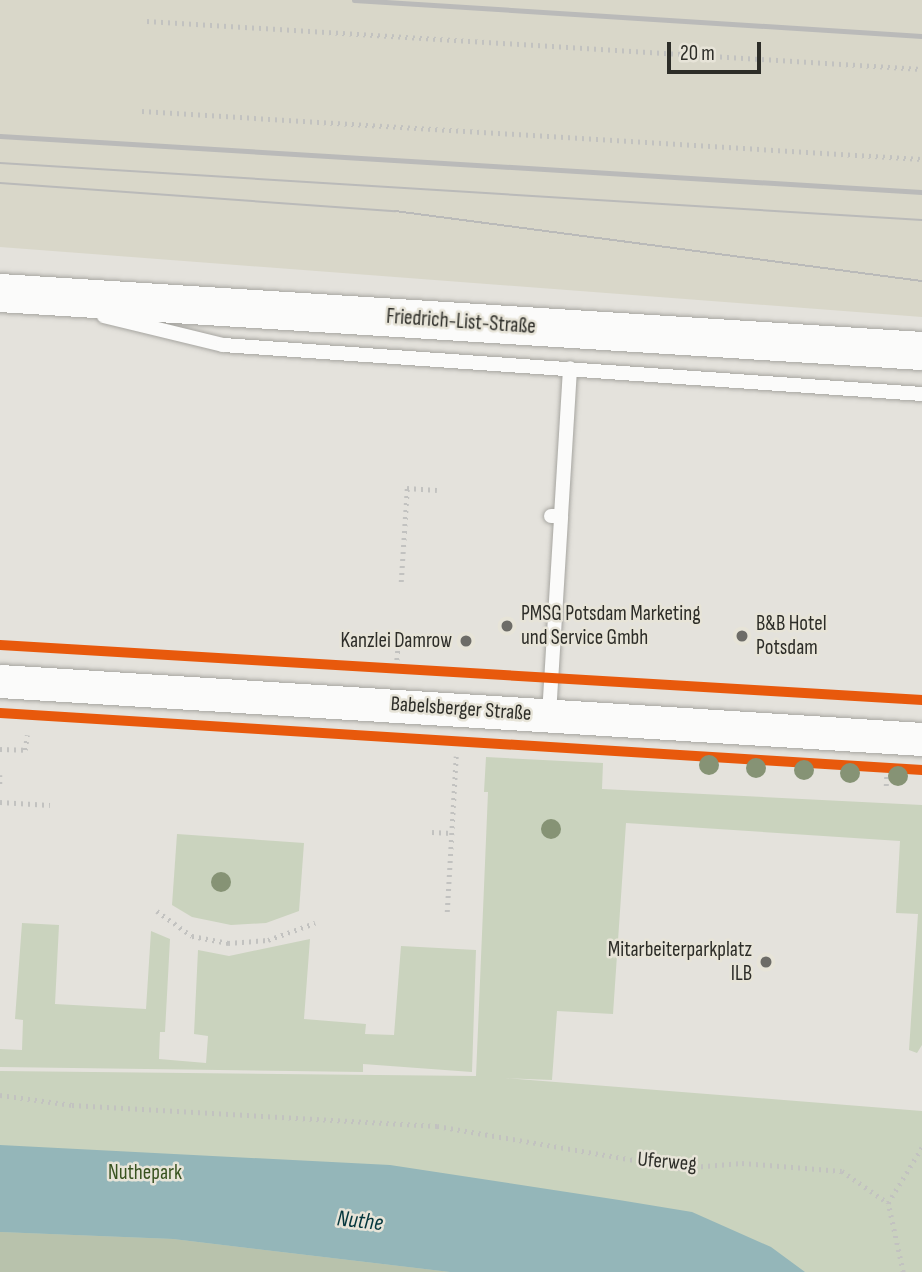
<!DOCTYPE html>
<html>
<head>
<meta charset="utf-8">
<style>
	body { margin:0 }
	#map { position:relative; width:922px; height:1272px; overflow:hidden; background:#e4e2dc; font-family:"Sofia Sans Condensed",sans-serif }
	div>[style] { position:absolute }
	.built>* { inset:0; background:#d9d7c9 }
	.green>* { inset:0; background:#cad3be }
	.forest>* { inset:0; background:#b8c2ac }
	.water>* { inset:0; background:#94b6b9 }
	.path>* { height:4.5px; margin-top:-2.25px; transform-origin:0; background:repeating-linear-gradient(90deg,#c2c2c0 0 2px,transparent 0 7px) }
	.roads { filter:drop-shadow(0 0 2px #a6a5a0) drop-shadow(0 0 2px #a6a5a0) }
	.service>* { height:14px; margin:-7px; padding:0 7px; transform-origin:7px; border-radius:7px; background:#fbfbfa }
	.tertiary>* { height:33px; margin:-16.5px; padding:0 16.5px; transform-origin:16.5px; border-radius:16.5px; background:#fbfbfa }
	.primary>* { height:38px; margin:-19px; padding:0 19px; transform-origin:19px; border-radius:19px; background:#fbfbfa }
	.tram>* { height:2px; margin:-1px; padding:0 1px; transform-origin:1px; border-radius:1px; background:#babab9 }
	.rail>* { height:5px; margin:-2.5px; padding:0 2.5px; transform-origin:2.5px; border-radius:2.5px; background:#babab9 }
	.cycleway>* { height:10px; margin:-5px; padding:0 5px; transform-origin:5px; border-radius:5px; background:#e8590c }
	.trees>* { width:20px; height:20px; margin:-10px; border-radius:50%; background:#869375 }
	.dots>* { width:19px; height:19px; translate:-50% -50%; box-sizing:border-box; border:4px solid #e7e4d8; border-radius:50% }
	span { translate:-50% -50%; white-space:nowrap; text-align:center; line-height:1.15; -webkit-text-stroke:5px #e7e4d8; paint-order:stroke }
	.street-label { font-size:21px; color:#2d2d28 }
	.poi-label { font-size:21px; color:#2d2d28 }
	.left { translate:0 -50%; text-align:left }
	.right { translate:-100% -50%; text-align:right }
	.park-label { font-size:21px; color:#395320 }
	.water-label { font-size:23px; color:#04363c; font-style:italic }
	.scale { position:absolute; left:667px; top:42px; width:94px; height:32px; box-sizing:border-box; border:4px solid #2d2d28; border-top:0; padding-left:9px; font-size:21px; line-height:24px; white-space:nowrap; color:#2d2d28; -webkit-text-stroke:5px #e7e4d8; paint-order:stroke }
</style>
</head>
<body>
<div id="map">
	<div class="built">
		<i style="clip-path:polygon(0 0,922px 0,922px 317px,0 247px)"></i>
	</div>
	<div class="green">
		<i style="clip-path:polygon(486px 757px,603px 763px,602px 789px,922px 805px,922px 1045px,917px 1053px,909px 1050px,918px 914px,896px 913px,900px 841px,626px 823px,613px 1014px,557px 1011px,552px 1080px,505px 1078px,922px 1111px,922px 1272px,0 1272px,0 1071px,476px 1076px,488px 792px,484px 792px)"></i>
		<i style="clip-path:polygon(177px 834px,304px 843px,299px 911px,266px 923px,231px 925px,192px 917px,172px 905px)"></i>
		<i style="clip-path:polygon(22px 923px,59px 925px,55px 1004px,146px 1009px,151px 931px,170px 939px,165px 1032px,160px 1032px,159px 1059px,206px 1063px,208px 1036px,194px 1034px,198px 950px,229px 956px,310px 939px,304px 1019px,366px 1024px,365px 1034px,394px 1035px,401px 946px,476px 950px,472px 1072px,363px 1064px,363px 1072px,0 1067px,0 1049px,22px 1050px,23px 1020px,15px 1019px)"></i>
	</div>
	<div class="forest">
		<i style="clip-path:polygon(0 1232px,173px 1239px,450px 1272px,0 1272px)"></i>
	</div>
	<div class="water">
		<i style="clip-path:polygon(0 1145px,390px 1165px,619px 1200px,692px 1212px,771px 1247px,805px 1272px,450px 1272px,173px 1239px,0 1232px)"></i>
	</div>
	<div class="path">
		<i style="left:147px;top:21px;width:776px;rotate:3.54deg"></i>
		<i style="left:142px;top:111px;width:781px;rotate:3.52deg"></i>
		<i style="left:401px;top:582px;width:94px;rotate:-86.3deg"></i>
		<i style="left:407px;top:488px;width:30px;rotate:4deg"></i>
		<i style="left:396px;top:667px;width:25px;rotate:-85deg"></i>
		<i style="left:0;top:749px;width:25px;rotate:2deg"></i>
		<i style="left:25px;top:750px;width:15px;rotate:-82deg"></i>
		<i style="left:0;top:775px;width:12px;rotate:90deg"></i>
		<i style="left:886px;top:786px;width:17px;rotate:-87deg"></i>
		<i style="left:0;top:802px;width:50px;rotate:3.4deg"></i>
		<i style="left:432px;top:832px;width:20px;rotate:3deg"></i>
		<i style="left:157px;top:911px;width:43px;rotate:35.5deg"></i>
		<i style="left:192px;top:936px;width:37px;rotate:11deg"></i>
		<i style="left:228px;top:943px;width:40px;rotate:-4.3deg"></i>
		<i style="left:268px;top:940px;width:50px;rotate:-19.9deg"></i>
		<i style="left:447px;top:912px;width:156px;rotate:-86.7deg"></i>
		<i style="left:0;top:1095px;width:73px;rotate:7.9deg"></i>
		<i style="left:72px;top:1105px;width:366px;rotate:3.3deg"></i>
		<i style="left:437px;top:1126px;width:247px;rotate:9.8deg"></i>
		<i style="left:680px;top:1168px;width:62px;rotate:-4.6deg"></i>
		<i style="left:742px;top:1163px;width:100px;rotate:4.6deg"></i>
		<i style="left:842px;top:1171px;width:56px;rotate:34.8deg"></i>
		<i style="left:903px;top:1272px;width:71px;rotate:-102.3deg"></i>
		<i style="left:888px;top:1203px;width:66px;rotate:-58.7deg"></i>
	</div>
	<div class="roads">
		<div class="service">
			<i style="left:104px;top:316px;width:122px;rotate:13.7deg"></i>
			<i style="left:223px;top:345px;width:701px;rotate:4.01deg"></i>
			<i style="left:561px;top:516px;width:148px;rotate:-86.5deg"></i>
			<i style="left:549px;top:715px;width:199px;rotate:-86.5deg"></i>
			<i style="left:561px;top:516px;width:10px;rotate:180deg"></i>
		</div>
		<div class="tertiary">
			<i style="left:0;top:681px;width:924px;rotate:3.6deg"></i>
		</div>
		<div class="primary">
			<i style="left:0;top:293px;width:924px;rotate:3.6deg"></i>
		</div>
	</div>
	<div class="tram">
		<i style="left:0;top:163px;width:924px;rotate:3.54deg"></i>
		<i style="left:0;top:183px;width:396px;rotate:4.1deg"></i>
		<i style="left:395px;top:211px;width:532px;rotate:7.57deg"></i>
	</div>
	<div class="rail">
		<i style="left:354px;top:0;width:569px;rotate:3.63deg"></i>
		<i style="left:0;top:136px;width:924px;rotate:3.48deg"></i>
	</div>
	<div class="cycleway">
		<i style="left:0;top:645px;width:924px;rotate:3.41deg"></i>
		<i style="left:0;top:713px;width:924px;rotate:3.54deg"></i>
	</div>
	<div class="trees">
		<i style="left:709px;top:765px"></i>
		<i style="left:756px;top:768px"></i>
		<i style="left:804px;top:770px"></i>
		<i style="left:850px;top:773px"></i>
		<i style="left:898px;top:776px"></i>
		<i style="left:551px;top:829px"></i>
		<i style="left:221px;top:882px"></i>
	</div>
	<div class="dots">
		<i style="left:507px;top:626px;background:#6d6c67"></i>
		<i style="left:742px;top:636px;background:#6d6c67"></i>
		<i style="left:466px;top:641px;background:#6d6c67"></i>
		<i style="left:766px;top:962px;background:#6d6c67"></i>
	</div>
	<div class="street-label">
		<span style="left:461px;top:322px;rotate:4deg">Friedrich-List-Straße</span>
		<span style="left:461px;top:709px;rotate:4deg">Babelsberger Straße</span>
		<span style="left:667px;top:1162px;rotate:5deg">Uferweg</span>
	</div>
	<div class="poi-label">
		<span class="left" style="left:521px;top:626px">PMSG Potsdam Marketing<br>und Service Gmbh</span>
		<span class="left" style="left:756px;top:636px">B&amp;B Hotel<br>Potsdam</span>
		<span class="right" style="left:452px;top:641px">Kanzlei Damrow</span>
		<span class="right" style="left:752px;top:962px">Mitarbeiterparkplatz<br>ILB</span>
	</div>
	<div class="park-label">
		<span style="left:145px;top:1173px">Nuthepark</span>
	</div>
	<div class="water-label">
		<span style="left:360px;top:1221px;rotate:6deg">Nuthe</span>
	</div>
	<div class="scale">20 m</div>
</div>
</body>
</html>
